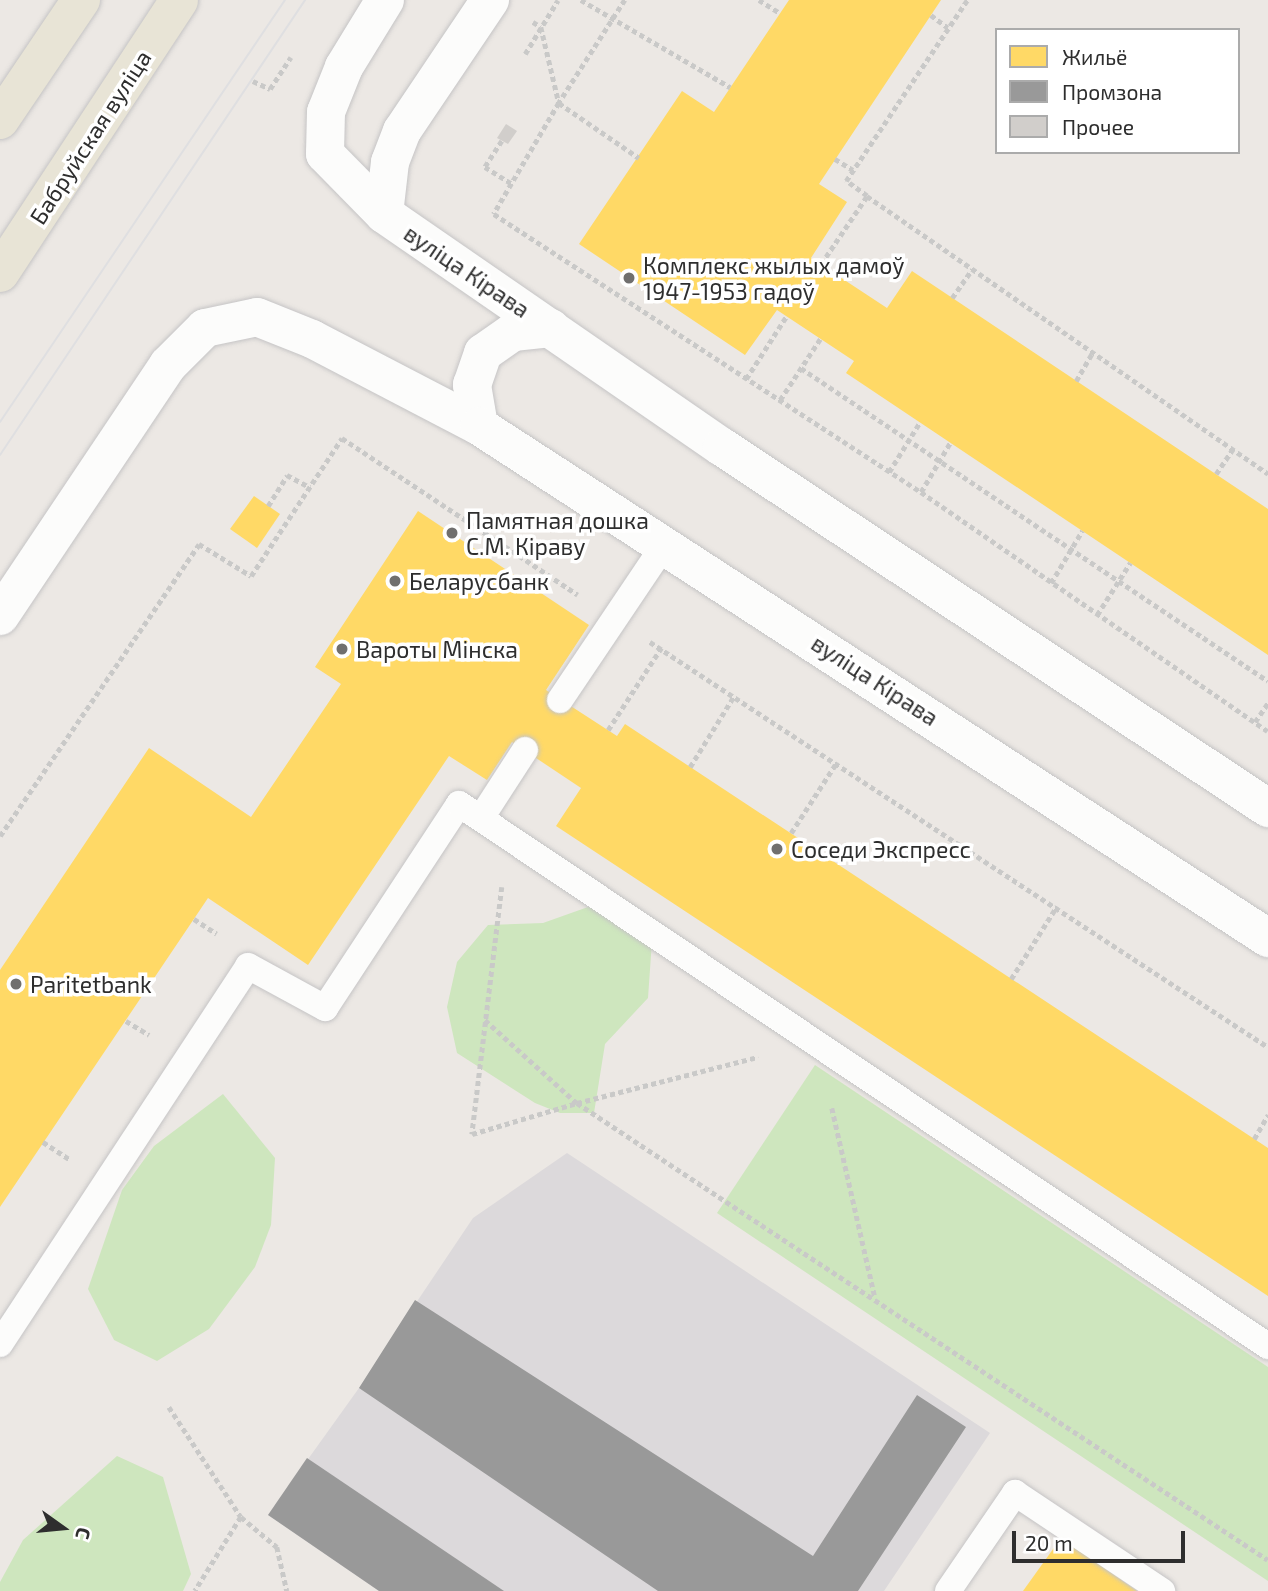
<!DOCTYPE html>
<html>
<head>
<meta charset="utf-8">
<style>
	body { margin:0 }
	#map { position:relative; width:1268px; height:1591px; overflow:hidden; background:#ece8e4; font-family:"Exo 2",sans-serif }
	div>[style] { position:absolute }
	.industrial>* { inset:0; background:#dcd9db }
	.green>* { inset:0; background:#cee6be }
	.homes>* { inset:0; background:#ffd966 }
	.industry>* { inset:0; background:#999 }
	.building>* { inset:0; background:#d1cecb }
	.path>* { height:4.5px; margin-top:-2.25px; transform-origin:0; background:repeating-linear-gradient(90deg,#c9c9c8 0 5px,transparent 0 8.5px) }
	.roads { filter:drop-shadow(0 0 2px #c5c4c5) drop-shadow(0 0 2px #c5c4c5) }
	.service>* { height:26px; margin:-13px; padding:0 13px; transform-origin:13px; border-radius:13px; background:#fcfcfb }
	.tertiary>* { height:38px; margin:-19px; padding:0 19px; transform-origin:19px; border-radius:19px; background:#fcfcfb }
	.primary>* { height:38px; margin:-19px; padding:0 19px; transform-origin:19px; border-radius:19px; background:#e8e4d6 }
	.tram>* { height:2px; margin:-1px; padding:0 1px; transform-origin:1px; border-radius:1px; background:#dfdfe1 }
	.dots>* { width:19px; height:19px; translate:-50% -50%; box-sizing:border-box; border:4px solid #fff; border-radius:50% }
	span { translate:-50% -50%; white-space:nowrap; text-align:center; line-height:1.15; -webkit-text-stroke:7px #fff; paint-order:stroke }
	.street-label { font-size:23px; color:#2e2e2e }
	.poi-label { font-size:23px; color:#2e2e2e }
	.left { translate:0 -50%; text-align:left }
	.legend { position:absolute; left:995px; top:28px; width:245px; height:126px; box-sizing:border-box; background:#fff; border:2px solid #ababab; margin:0; padding:9px 12px; list-style:none; font-size:21px; color:#2e2e2e }
	.legend li { display:flex; align-items:center; gap:14px; height:35px }
	.legend b { width:35px; border:2px solid #ababab }
	.north { position:absolute; left:28px; top:1493px; width:70px; height:70px; -webkit-text-stroke:5px #fff; paint-order:stroke; rotate:105deg; font-size:19px; font-weight:700; line-height:28px; text-align:center; color:#2e2e2e }
	.north::after { content:''; display:block; margin:auto; width:24px; height:32px; background:#2e2e2e; clip-path:polygon(50% 0,100% 100%,50% 72%,0 100%) }
	.scale { position:absolute; left:1012px; top:1531px; width:173px; height:32px; box-sizing:border-box; border:4px solid #2e2e2e; border-top:0; padding-left:9px; font-size:21px; line-height:24px; white-space:nowrap; color:#2e2e2e; -webkit-text-stroke:5px #fff; paint-order:stroke }
</style>
</head>
<body>
<div id="map">
	<div class="industrial">
		<i style="clip-path:polygon(567px 1153px,990px 1433px,884px 1591px,379px 1591px,268px 1515px,359px 1388px,473px 1218px)"></i>
	</div>
	<div class="green">
		<i style="clip-path:polygon(588px 907px,618px 912px,652px 941px,648px 998px,605px 1044px,594px 1113px,560px 1113px,535px 1103px,457px 1053px,447px 1007px,457px 962px,488px 925px,543px 923px)"></i>
		<i style="clip-path:polygon(815px 1065px,1268px 1367px,1268px 1581px,717px 1213px)"></i>
		<i style="clip-path:polygon(223px 1094px,275px 1158px,271px 1225px,255px 1267px,209px 1329px,157px 1361px,114px 1340px,88px 1289px,122px 1190px,154px 1146px)"></i>
		<i style="clip-path:polygon(117px 1456px,163px 1477px,191px 1574px,183px 1591px,0 1591px,0 1582px,23px 1540px)"></i>
	</div>
	<div class="homes">
		<i style="clip-path:polygon(789px 0,941px 0,819px 184px,847px 202px,811px 258px,887px 308px,912px 271px,1268px 509px,1268px 655px,846px 373px,854px 361px,777px 310px,745px 355px,579px 244px,682px 91px,714px 112px)"></i>
		<i style="clip-path:polygon(254px 496px,280px 514px,257px 548px,230px 529px)"></i>
		<i style="clip-path:polygon(418px 511px,589px 625px,546px 690px,617px 736px,625px 724px,1268px 1148px,1268px 1296px,556px 826px,581px 788px,512px 742px,487px 780px,449px 756px,308px 965px,208px 898px,0 1207px,0 970px,149px 748px,251px 817px,341px 684px,315px 667px)"></i>
		<i style="clip-path:polygon(1061px 1538px,1137px 1591px,1023px 1591px)"></i>
	</div>
	<div class="industry">
		<i style="clip-path:polygon(415px 1300px,813px 1556px,917px 1395px,966px 1427px,858px 1591px,658px 1591px,359px 1388px)"></i>
		<i style="clip-path:polygon(307px 1458px,504px 1591px,379px 1591px,268px 1515px)"></i>
	</div>
	<div class="building">
		<i style="clip-path:polygon(506px 124px,517px 131px,508px 144px,497px 138px)"></i>
	</div>
	<div class="path">
		<i style="left:581px;top:0;width:173px;rotate:30.3deg"></i>
		<i style="left:625px;top:0;width:122px;rotate:122.7deg"></i>
		<i style="left:559px;top:103px;width:97px;rotate:34.5deg"></i>
		<i style="left:759px;top:0;width:25px;rotate:32deg"></i>
		<i style="left:931px;top:15px;width:21px;rotate:37deg"></i>
		<i style="left:533px;top:22px;width:9px;rotate:32deg"></i>
		<i style="left:541px;top:27px;width:78px;rotate:76.7deg"></i>
		<i style="left:559px;top:103px;width:129px;rotate:120.4deg"></i>
		<i style="left:494px;top:214px;width:510px;rotate:33.07deg"></i>
		<i style="left:921px;top:492px;width:421px;rotate:34.6deg"></i>
		<i style="left:525px;top:54px;width:63px;rotate:-58.6deg"></i>
		<i style="left:253px;top:81px;width:19px;rotate:25deg"></i>
		<i style="left:270px;top:89px;width:38px;rotate:-57deg"></i>
		<i style="left:502px;top:141px;width:31px;rotate:123deg"></i>
		<i style="left:485px;top:167px;width:32px;rotate:32deg"></i>
		<i style="left:835px;top:159px;width:21px;rotate:31deg"></i>
		<i style="left:867px;top:196px;width:488px;rotate:34.7deg"></i>
		<i style="left:821px;top:264px;width:82px;rotate:-55.9deg"></i>
		<i style="left:867px;top:196px;width:26px;rotate:-144deg"></i>
		<i style="left:846px;top:181px;width:218px;rotate:-56.2deg"></i>
		<i style="left:952px;top:298px;width:35px;rotate:-55deg"></i>
		<i style="left:801px;top:368px;width:562px;rotate:33.83deg"></i>
		<i style="left:746px;top:379px;width:74px;rotate:-57.2deg"></i>
		<i style="left:1076px;top:381px;width:34px;rotate:-60deg"></i>
		<i style="left:780px;top:400px;width:73px;rotate:-56.7deg"></i>
		<i style="left:889px;top:472px;width:59px;rotate:-58.2deg"></i>
		<i style="left:1216px;top:474px;width:30px;rotate:-56deg"></i>
		<i style="left:921px;top:492px;width:57px;rotate:-59.4deg"></i>
		<i style="left:268px;top:506px;width:36px;rotate:-58deg"></i>
		<i style="left:287px;top:475px;width:26px;rotate:28deg"></i>
		<i style="left:1051px;top:583px;width:61px;rotate:-59.2deg"></i>
		<i style="left:1097px;top:615px;width:62px;rotate:-57.6deg"></i>
		<i style="left:650px;top:642px;width:739px;rotate:33.24deg"></i>
		<i style="left:1255px;top:722px;width:23px;rotate:-56deg"></i>
		<i style="left:608px;top:730px;width:98px;rotate:-57.1deg"></i>
		<i style="left:690px;top:767px;width:84px;rotate:-58.2deg"></i>
		<i style="left:791px;top:833px;width:85px;rotate:-57.1deg"></i>
		<i style="left:0;top:836px;width:353px;rotate:-55.7deg"></i>
		<i style="left:199px;top:544px;width:61px;rotate:31.6deg"></i>
		<i style="left:251px;top:576px;width:165px;rotate:-56.6deg"></i>
		<i style="left:342px;top:438px;width:283px;rotate:33.6deg"></i>
		<i style="left:502px;top:887px;width:249px;rotate:96.9deg"></i>
		<i style="left:472px;top:1134px;width:109px;rotate:-16.4deg"></i>
		<i style="left:577px;top:1103px;width:828px;rotate:33.48deg"></i>
		<i style="left:194px;top:919px;width:27px;rotate:33deg"></i>
		<i style="left:1011px;top:979px;width:86px;rotate:-57.8deg"></i>
		<i style="left:485px;top:1020px;width:124px;rotate:42.1deg"></i>
		<i style="left:577px;top:1103px;width:187px;rotate:-14.3deg"></i>
		<i style="left:126px;top:1021px;width:27px;rotate:31deg"></i>
		<i style="left:832px;top:1108px;width:195px;rotate:77.2deg"></i>
		<i style="left:1254px;top:1139px;width:28px;rotate:-60deg"></i>
		<i style="left:43px;top:1142px;width:31px;rotate:33deg"></i>
		<i style="left:169px;top:1407px;width:131px;rotate:56.8deg"></i>
		<i style="left:241px;top:1517px;width:87px;rotate:121.9deg"></i>
		<i style="left:241px;top:1517px;width:47px;rotate:39.8deg"></i>
		<i style="left:277px;top:1547px;width:45px;rotate:77.2deg"></i>
	</div>
	<div class="roads">
		<div class="service">
			<i style="left:560px;top:700px;width:188px;rotate:-56.1deg"></i>
			<i style="left:481px;top:818px;width:81px;rotate:-57.1deg"></i>
			<i style="left:0;top:1344px;width:452px;rotate:-56.7deg"></i>
			<i style="left:248px;top:966px;width:88px;rotate:28.6deg"></i>
			<i style="left:325px;top:1008px;width:244px;rotate:-56.7deg"></i>
			<i style="left:459px;top:804px;width:974px;rotate:33.82deg"></i>
			<i style="left:948px;top:1591px;width:119px;rotate:-55.6deg"></i>
			<i style="left:1015px;top:1493px;width:177px;rotate:33.7deg"></i>
		</div>
		<div class="tertiary">
			<i style="left:385px;top:0;width:79px;rotate:121.5deg"></i>
			<i style="left:344px;top:67px;width:48px;rotate:111.8deg"></i>
			<i style="left:326px;top:112px;width:42px;rotate:91.4deg"></i>
			<i style="left:325px;top:154px;width:84px;rotate:45.5deg"></i>
			<i style="left:384px;top:214px;width:411px;rotate:34.6deg"></i>
			<i style="left:722px;top:447px;width:655px;rotate:33.47deg"></i>
			<i style="left:384px;top:214px;width:52px;rotate:-83.4deg"></i>
			<i style="left:390px;top:162px;width:33px;rotate:-69deg"></i>
			<i style="left:402px;top:131px;width:158px;rotate:-56.1deg"></i>
			<i style="left:479px;top:426px;width:42px;rotate:-99.7deg"></i>
			<i style="left:472px;top:385px;width:34px;rotate:-71deg"></i>
			<i style="left:483px;top:353px;width:37px;rotate:-35deg"></i>
			<i style="left:513px;top:332px;width:38px;rotate:-6deg"></i>
			<i style="left:0;top:616px;width:302px;rotate:-56.2deg"></i>
			<i style="left:168px;top:365px;width:52px;rotate:-45deg"></i>
			<i style="left:205px;top:328px;width:53px;rotate:-11.9deg"></i>
			<i style="left:257px;top:317px;width:59px;rotate:21.8deg"></i>
			<i style="left:312px;top:339px;width:188px;rotate:27.5deg"></i>
			<i style="left:479px;top:426px;width:941px;rotate:32.98deg"></i>
		</div>
		<div class="primary">
			<i style="left:0;top:120px;width:145px;rotate:-56deg"></i>
			<i style="left:0;top:273px;width:326px;rotate:-56.7deg"></i>
		</div>
	</div>
	<div class="tram">
		<i style="left:0;top:422px;width:509px;rotate:-55.97deg"></i>
		<i style="left:0;top:455px;width:548px;rotate:-56.16deg"></i>
	</div>
	<div class="dots">
		<i style="left:629px;top:278px;background:#706f6e"></i>
		<i style="left:452px;top:533px;background:#706f6e"></i>
		<i style="left:395px;top:581px;background:#706f6e"></i>
		<i style="left:342px;top:649px;background:#706f6e"></i>
		<i style="left:777px;top:849px;background:#706f6e"></i>
		<i style="left:16px;top:984px;background:#706f6e"></i>
	</div>
	<div class="street-label">
		<span style="left:90px;top:137px;rotate:-57deg">Бабруйская вуліца</span>
		<span style="left:467px;top:271px;rotate:34deg">вуліца Кірава</span>
		<span style="left:875px;top:680px;rotate:33deg">вуліца Кірава</span>
	</div>
	<div class="poi-label">
		<span class="left" style="left:643px;top:278px">Комплекс жылых дамоў<br>1947-1953 гадоў</span>
		<span class="left" style="left:466px;top:533px">Памятная дошка<br>С.М. Кіраву</span>
		<span class="left" style="left:409px;top:581px">Беларусбанк</span>
		<span class="left" style="left:356px;top:649px">Вароты Мінска</span>
		<span class="left" style="left:791px;top:849px">Соседи Экспресс</span>
		<span class="left" style="left:30px;top:984px">Paritetbank</span>
	</div>
	<ul class="legend">
	<li><b style="height:19px;background:#ffd966"></b>Жильё</li>
	<li><b style="height:19px;background:#999"></b>Промзона</li>
	<li><b style="height:19px;background:#d1cecb"></b>Прочее</li>
	</ul>
	<div class="north">С</div>
	<div class="scale">20 m</div>
</div>
</body>
</html>
